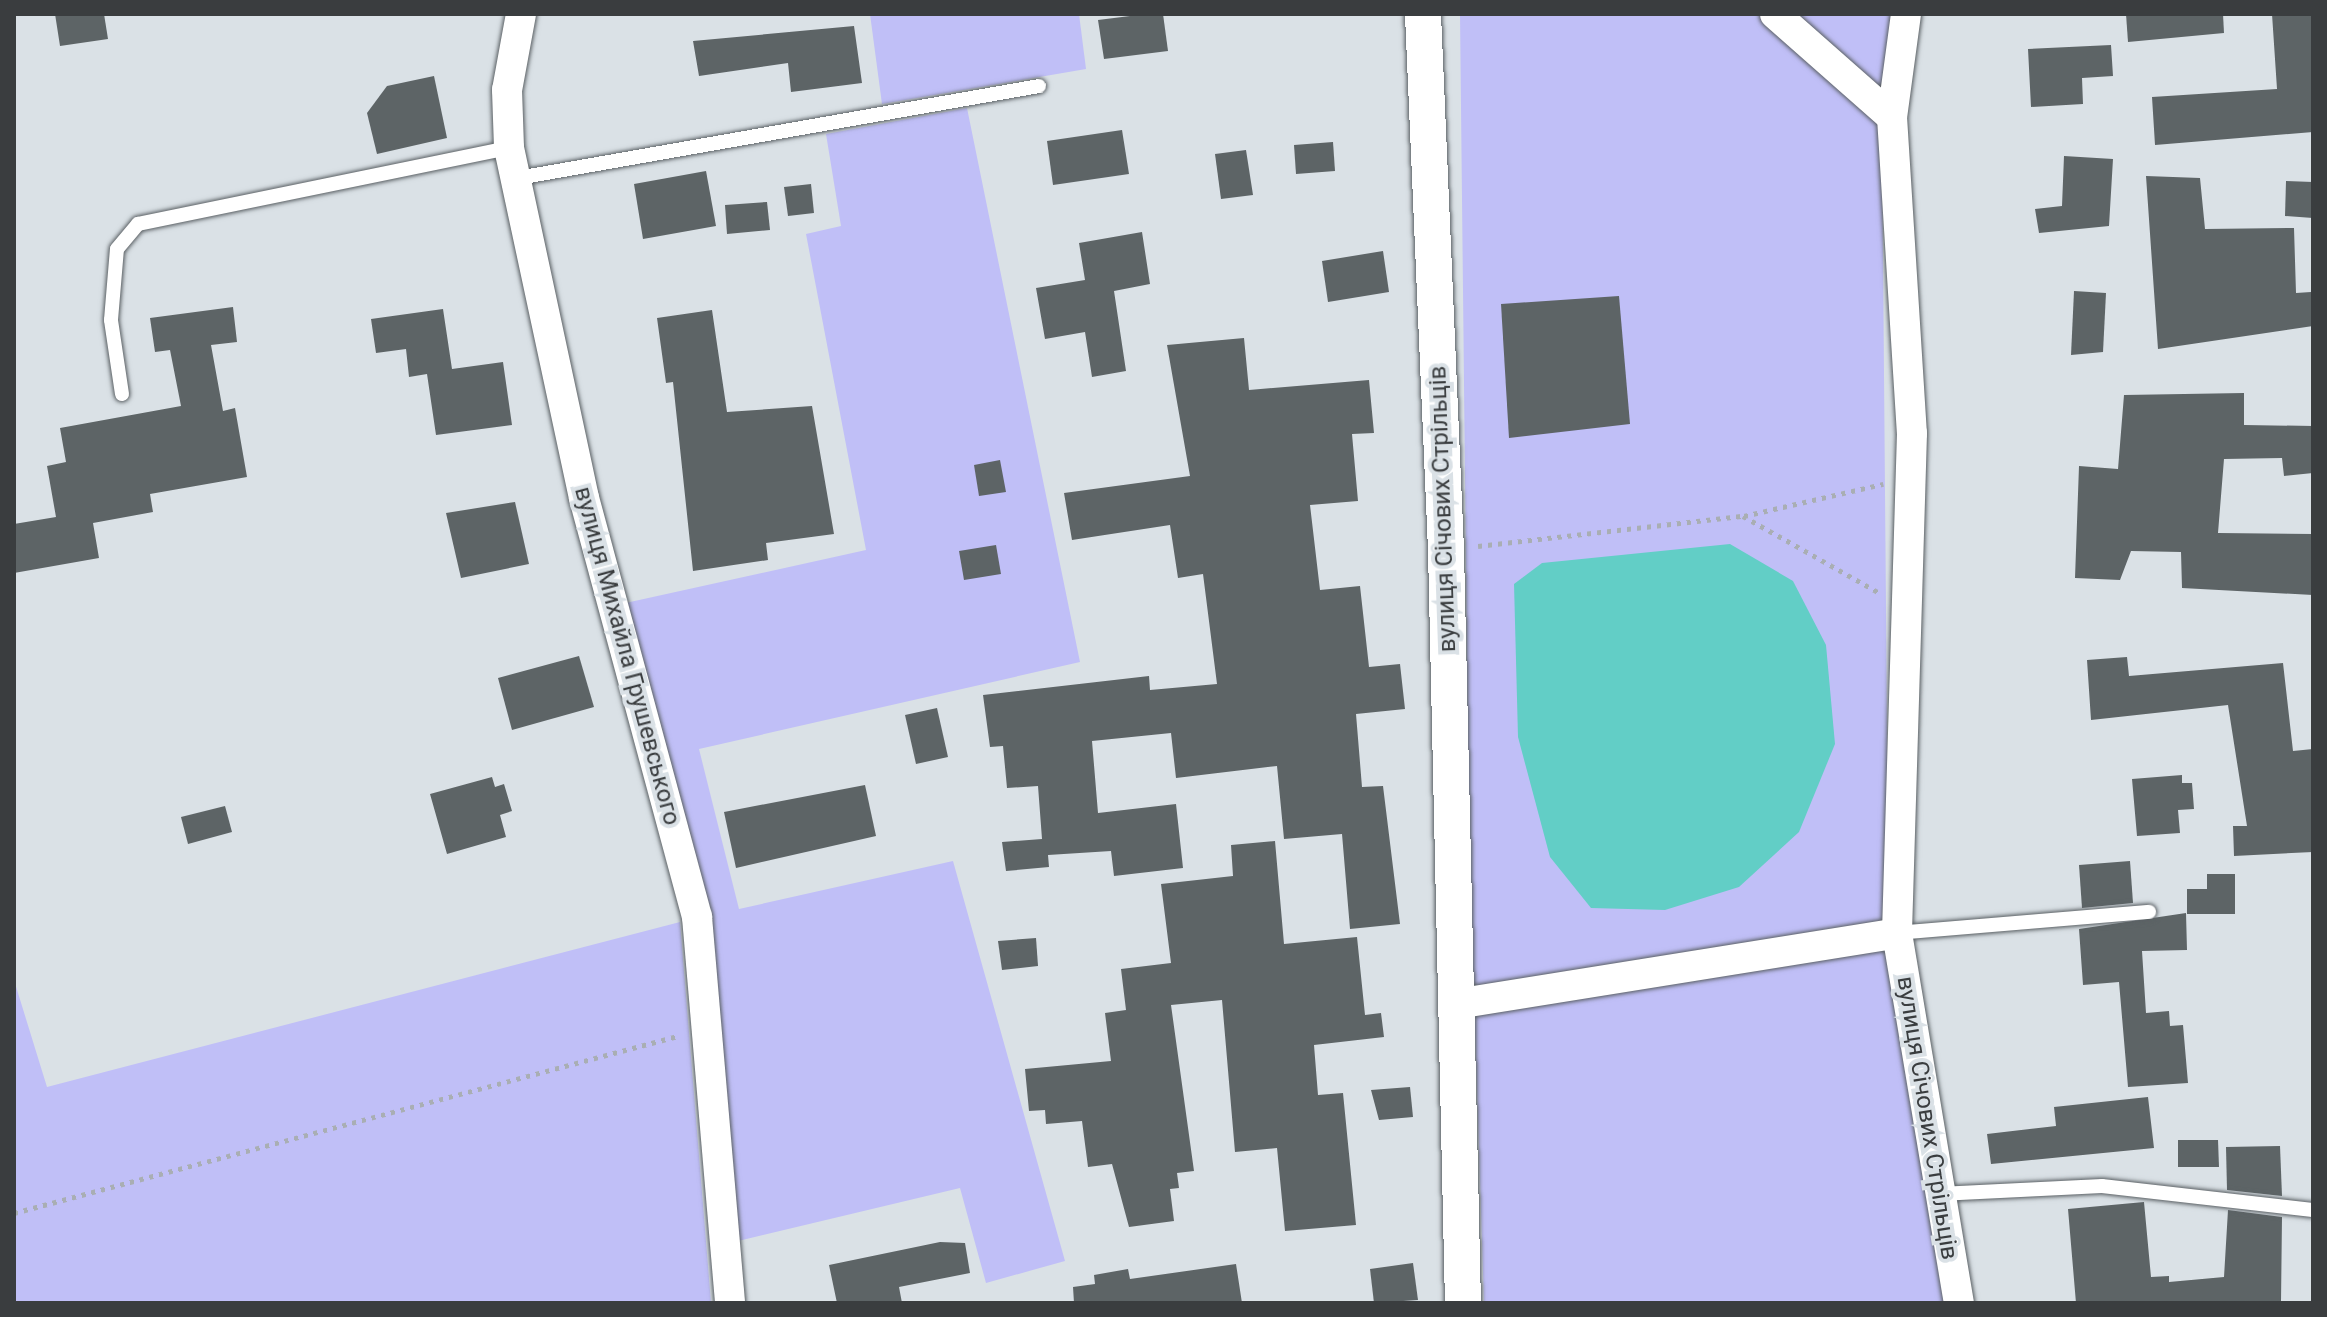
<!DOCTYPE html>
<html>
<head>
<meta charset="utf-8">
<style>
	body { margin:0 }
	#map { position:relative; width:2327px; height:1317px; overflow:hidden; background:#dae1e6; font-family:Roboto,sans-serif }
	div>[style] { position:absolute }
	.green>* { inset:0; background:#c0bff7 }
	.water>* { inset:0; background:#62cec6 }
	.building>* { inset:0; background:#5d6466 }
	.path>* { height:5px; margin-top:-2.5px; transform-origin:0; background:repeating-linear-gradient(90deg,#a9aeb3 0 4px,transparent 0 10px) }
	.roads { filter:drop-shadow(0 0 2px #5a6064) drop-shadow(0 0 2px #5a6064) }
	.service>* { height:14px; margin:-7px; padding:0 7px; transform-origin:7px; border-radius:7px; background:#fff }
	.minor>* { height:30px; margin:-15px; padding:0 15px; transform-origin:15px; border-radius:15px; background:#fff }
	.tertiary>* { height:36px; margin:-18px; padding:0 18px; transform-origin:18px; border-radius:18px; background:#fff }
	span { translate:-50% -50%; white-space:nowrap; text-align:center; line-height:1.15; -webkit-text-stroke:8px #dae1e6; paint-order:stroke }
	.street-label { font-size:24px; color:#3a3d3f }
	.frame { position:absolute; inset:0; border:16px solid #3a3d3f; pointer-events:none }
</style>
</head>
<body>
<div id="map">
	<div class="green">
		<i style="clip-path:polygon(870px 14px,1079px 14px,1086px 69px,882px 104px)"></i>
		<i style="clip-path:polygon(1460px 14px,1899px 14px,1882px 136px,1889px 962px,1944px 1303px,1484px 1303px,1469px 844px)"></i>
		<i style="clip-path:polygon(967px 108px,1080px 662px,699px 749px,739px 909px,953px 861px,1065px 1261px,986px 1283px,960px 1188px,734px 1242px,714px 973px,621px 604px,866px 550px,806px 234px,841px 226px,826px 134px)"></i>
		<i style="clip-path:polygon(680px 922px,711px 1303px,14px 1303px,14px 980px,47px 1087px)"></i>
	</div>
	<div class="water">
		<i style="clip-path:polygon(1730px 544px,1793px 581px,1826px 645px,1835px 744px,1799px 832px,1739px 887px,1665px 910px,1591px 908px,1550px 857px,1518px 737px,1514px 584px,1542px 563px)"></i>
	</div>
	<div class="building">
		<i style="clip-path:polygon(55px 14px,104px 14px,108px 39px,60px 46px)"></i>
		<i style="clip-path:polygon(1146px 14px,1163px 14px,1168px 51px,1104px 59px,1098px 20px)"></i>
		<i style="clip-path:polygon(2126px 14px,2223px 14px,2224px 33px,2128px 42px)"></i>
		<i style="clip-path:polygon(2272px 14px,2313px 14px,2313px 132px,2155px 145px,2152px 97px,2277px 89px)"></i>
		<i style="clip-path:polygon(854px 26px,862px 83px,791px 92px,788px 63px,699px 76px,693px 41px)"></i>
		<i style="clip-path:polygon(2111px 45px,2113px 76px,2082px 78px,2083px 104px,2031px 107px,2028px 49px)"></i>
		<i style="clip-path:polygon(434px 76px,447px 138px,377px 154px,367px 113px,387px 86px)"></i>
		<i style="clip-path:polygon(1122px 130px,1129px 174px,1053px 185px,1047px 141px)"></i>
		<i style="clip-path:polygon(1333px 142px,1335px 171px,1296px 174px,1294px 145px)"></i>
		<i style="clip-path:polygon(1246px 150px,1253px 195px,1221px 199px,1215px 154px)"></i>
		<i style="clip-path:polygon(2064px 156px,2113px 159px,2109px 226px,2039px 233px,2035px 209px,2062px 206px)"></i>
		<i style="clip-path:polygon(706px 171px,716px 226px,643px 239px,634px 184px)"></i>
		<i style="clip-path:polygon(2146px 176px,2200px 178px,2205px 229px,2294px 228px,2296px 293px,2311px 292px,2313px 326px,2158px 349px)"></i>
		<i style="clip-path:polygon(2286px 181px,2313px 182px,2313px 218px,2285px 216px)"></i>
		<i style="clip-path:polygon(811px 184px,814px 213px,788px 216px,784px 187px)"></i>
		<i style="clip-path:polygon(767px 202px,770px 230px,727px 234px,725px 205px)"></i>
		<i style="clip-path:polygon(1142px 232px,1150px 284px,1114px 291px,1126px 371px,1092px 377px,1085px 332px,1045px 339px,1036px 288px,1085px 280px,1079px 243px)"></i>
		<i style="clip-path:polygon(1383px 251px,1389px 292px,1328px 302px,1322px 261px)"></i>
		<i style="clip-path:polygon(2074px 291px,2106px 293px,2103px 352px,2071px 355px)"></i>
		<i style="clip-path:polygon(1619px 296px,1630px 424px,1509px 438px,1501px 304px)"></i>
		<i style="clip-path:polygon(233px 307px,237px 342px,211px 345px,223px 411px,235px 408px,247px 477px,150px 494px,153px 512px,93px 523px,99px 558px,14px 573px,14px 524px,56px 517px,47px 466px,66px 462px,60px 428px,181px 406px,170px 350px,155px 352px,150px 318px)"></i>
		<i style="clip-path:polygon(443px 309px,452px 369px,503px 362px,512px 425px,436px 435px,427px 374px,409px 377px,406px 349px,376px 353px,371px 319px)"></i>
		<i style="clip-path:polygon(712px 310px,727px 412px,812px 406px,834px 534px,766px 543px,768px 560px,693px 571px,673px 382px,666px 383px,657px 318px)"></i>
		<i style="clip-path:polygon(1244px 338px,1249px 390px,1369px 380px,1374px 433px,1352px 434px,1358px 501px,1310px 505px,1320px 590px,1360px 586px,1369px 667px,1400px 664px,1405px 709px,1356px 714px,1362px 787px,1383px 786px,1400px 924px,1350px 929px,1342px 834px,1284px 839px,1277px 766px,1176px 778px,1171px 733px,1092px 741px,1098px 813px,1176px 804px,1183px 868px,1114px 876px,1111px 851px,1048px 855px,1049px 867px,1006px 871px,1002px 842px,1042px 839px,1038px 786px,1007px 788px,1003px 746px,990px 747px,983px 695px,1149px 676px,1150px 690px,1217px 684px,1203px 574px,1178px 578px,1170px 525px,1072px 540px,1064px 493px,1190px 476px,1167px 345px)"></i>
		<i style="clip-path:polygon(2244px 393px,2244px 425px,2313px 426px,2313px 473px,2284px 476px,2282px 458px,2224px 459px,2218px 533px,2313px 534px,2313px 595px,2182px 588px,2181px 552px,2131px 551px,2120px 580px,2075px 578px,2079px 466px,2118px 469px,2124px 395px)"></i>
		<i style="clip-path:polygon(1000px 460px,1006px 492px,979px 496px,974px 465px)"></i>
		<i style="clip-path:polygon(515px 502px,529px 564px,461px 578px,446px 513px)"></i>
		<i style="clip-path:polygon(996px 545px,1001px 574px,964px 580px,959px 551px)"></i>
		<i style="clip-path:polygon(579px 656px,594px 707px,512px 730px,498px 678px)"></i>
		<i style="clip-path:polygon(2127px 657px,2129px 676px,2283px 663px,2293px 751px,2313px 749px,2313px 852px,2234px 856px,2233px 826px,2247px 826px,2228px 705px,2091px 720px,2087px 660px)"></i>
		<i style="clip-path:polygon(937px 708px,948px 757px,916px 764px,905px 715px)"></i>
		<i style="clip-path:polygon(2182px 775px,2182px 783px,2192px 783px,2194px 809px,2178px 810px,2180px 833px,2137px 836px,2132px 779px)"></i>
		<i style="clip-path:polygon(492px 777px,495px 787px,504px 784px,512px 811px,500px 815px,506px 837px,447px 854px,430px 794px)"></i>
		<i style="clip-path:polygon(865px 785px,876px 836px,736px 868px,724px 812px)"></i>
		<i style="clip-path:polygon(225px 806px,232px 832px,188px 844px,181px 817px)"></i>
		<i style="clip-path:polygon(1275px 841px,1284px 944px,1357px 937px,1365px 1015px,1381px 1013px,1384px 1037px,1314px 1045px,1318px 1095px,1343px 1093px,1356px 1225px,1285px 1231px,1277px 1148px,1235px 1152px,1222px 1000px,1171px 1005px,1194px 1171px,1177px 1173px,1179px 1188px,1170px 1189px,1174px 1221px,1129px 1227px,1112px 1164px,1088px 1167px,1082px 1121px,1046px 1124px,1045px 1110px,1029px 1111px,1025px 1069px,1111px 1061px,1105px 1013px,1126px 1010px,1121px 969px,1171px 963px,1161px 884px,1233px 876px,1231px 845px)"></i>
		<i style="clip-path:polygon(2130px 861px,2133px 903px,2082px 908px,2079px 865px)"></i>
		<i style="clip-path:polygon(2207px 874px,2235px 874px,2235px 914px,2187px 914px,2187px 889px,2207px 889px)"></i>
		<i style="clip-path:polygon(2186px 913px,2187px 950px,2142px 951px,2146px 1013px,2169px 1011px,2170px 1026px,2183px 1025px,2188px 1083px,2128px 1087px,2119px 982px,2083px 985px,2079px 929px)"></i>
		<i style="clip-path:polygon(1036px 938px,1038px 966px,1002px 970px,998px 941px)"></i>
		<i style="clip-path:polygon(1410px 1087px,1413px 1117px,1379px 1120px,1371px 1090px)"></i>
		<i style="clip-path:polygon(2148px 1097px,2154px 1148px,1991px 1164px,1987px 1134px,2056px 1126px,2054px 1107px)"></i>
		<i style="clip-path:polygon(2178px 1140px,2218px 1140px,2219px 1167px,2178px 1167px)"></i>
		<i style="clip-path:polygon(2280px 1146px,2282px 1196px,2227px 1190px,2226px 1147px)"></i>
		<i style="clip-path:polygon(2144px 1202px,2151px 1277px,2169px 1276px,2169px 1282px,2224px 1277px,2228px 1210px,2282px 1217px,2281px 1303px,2076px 1303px,2068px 1209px)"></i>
		<i style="clip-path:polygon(940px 1242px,965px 1243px,970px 1273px,899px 1287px,902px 1303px,837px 1303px,829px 1265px)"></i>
		<i style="clip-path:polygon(1413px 1263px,1418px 1300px,1374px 1303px,1370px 1269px)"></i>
		<i style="clip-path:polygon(1236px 1264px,1242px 1303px,1074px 1303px,1073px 1287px,1095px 1284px,1094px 1275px,1128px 1269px,1130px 1279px)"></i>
	</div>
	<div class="path">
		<i style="left:1744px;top:516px;width:143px;rotate:-13deg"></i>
		<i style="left:1478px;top:546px;width:267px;rotate:-6.5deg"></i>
		<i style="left:1743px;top:516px;width:155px;rotate:29.4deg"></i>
		<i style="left:14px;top:1213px;width:687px;rotate:-14.93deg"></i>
	</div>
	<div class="roads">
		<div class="service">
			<i style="left:518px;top:178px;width:529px;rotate:-10.01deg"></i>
			<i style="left:122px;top:394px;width:75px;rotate:-98.5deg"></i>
			<i style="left:111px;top:320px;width:71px;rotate:-85.2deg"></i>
			<i style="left:117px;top:249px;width:33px;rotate:-50deg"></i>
			<i style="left:138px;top:224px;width:379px;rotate:-11.6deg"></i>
			<i style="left:1897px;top:933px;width:253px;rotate:-4.8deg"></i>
			<i style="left:1939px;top:1194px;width:163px;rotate:-2.8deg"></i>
			<i style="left:2102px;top:1186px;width:212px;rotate:6.5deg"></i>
		</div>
		<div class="minor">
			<i style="left:521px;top:14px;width:77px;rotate:100.4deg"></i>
			<i style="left:507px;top:90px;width:58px;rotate:88deg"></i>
			<i style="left:509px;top:148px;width:358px;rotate:77.9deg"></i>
			<i style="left:584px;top:498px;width:434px;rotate:74.9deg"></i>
			<i style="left:697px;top:917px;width:387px;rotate:85.1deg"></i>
			<i style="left:1775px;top:14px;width:156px;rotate:41.4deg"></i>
			<i style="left:1906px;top:14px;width:104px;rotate:97.7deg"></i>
			<i style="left:1892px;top:117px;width:317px;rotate:86.4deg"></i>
			<i style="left:1912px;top:433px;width:500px;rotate:91.72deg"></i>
			<i style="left:1897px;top:933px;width:375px;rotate:80.5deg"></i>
			<i style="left:1456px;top:1004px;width:447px;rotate:-9.1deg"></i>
		</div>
		<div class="tertiary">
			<i style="left:1423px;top:14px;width:536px;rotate:87.54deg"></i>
			<i style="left:1446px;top:550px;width:753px;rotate:88.71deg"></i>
		</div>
	</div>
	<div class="street-label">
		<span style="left:1443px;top:509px;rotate:-92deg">вулиця Січових Стрільців</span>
		<span style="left:627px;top:656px;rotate:75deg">вулиця Михайла Грушевського</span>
		<span style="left:1927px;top:1118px;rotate:81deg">вулиця Січових Стрільців</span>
	</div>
	<div class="frame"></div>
</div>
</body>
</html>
